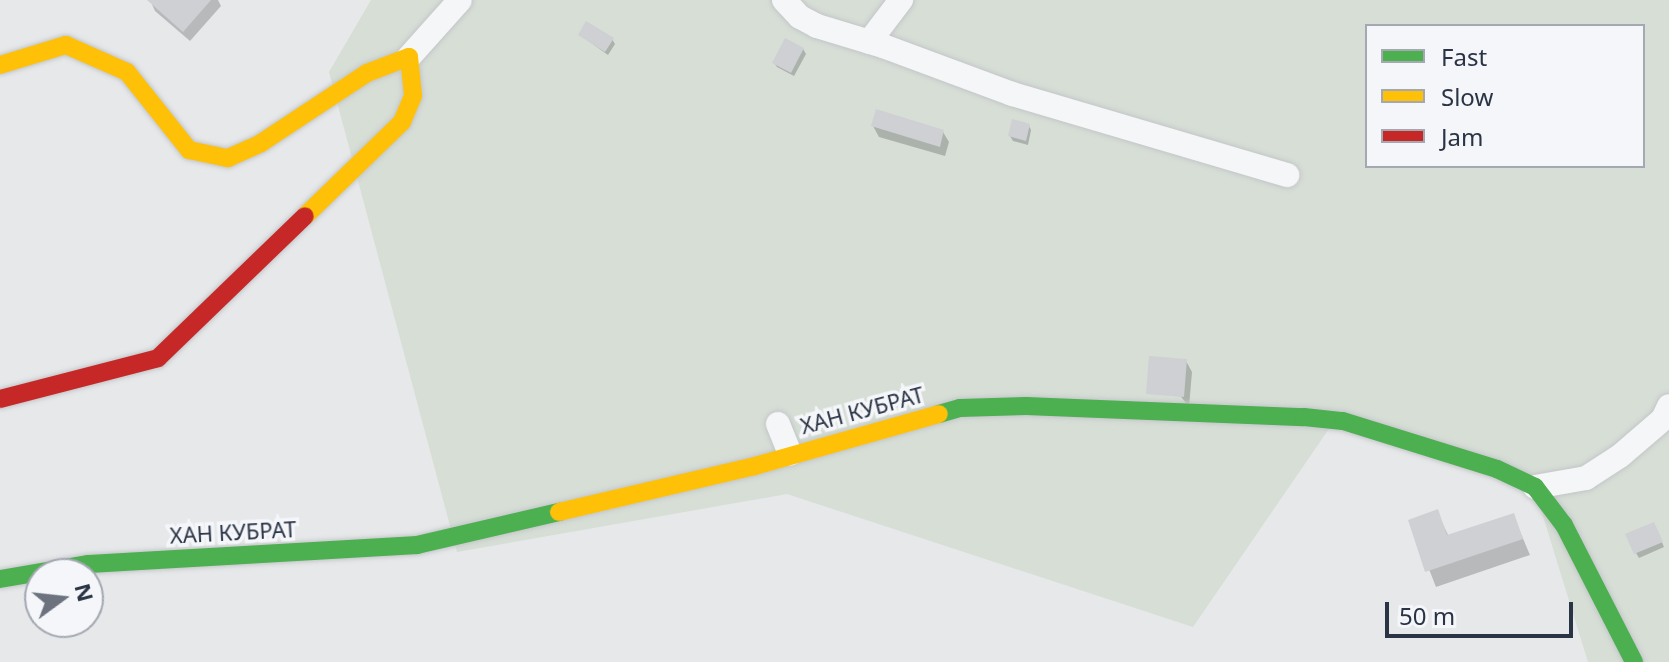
<!DOCTYPE html>
<html>
<head>
<meta charset="utf-8">
<style>
	body { margin:0 }
	#map { position:relative; width:1669px; height:662px; overflow:hidden; background:#e6e8ea; font-family:"Noto Sans",sans-serif }
	div>[style] { position:absolute }
	.green>* { inset:0; background:#d6ded6 }
	.shadow>* { inset:0; background:#0003 }
	.building>* { inset:0; background:#ced0d3 }
	.roads { filter:drop-shadow(0 0 2px #c4c6c8) drop-shadow(0 0 2px #c4c6c8) }
	.street>* { height:24px; margin:-12px; padding:0 12px; transform-origin:12px; border-radius:12px; background:#f5f6f7 }
	.fast>* { height:18px; margin:-9px; padding:0 9px; transform-origin:9px; border-radius:9px; background:#4caf50 }
	.slow>* { height:18px; margin:-9px; padding:0 9px; transform-origin:9px; border-radius:9px; background:#ffc107 }
	.jam>* { height:18px; margin:-9px; padding:0 9px; transform-origin:9px; border-radius:9px; background:#c62828 }
	span { translate:-50% -50%; white-space:nowrap; text-align:center; line-height:1.15; -webkit-text-stroke:7px #f4f6f9; paint-order:stroke }
	.street-label { font-size:22px; color:#2b3445 }
	.legend { position:absolute; left:1365px; top:24px; width:280px; height:144px; box-sizing:border-box; background:#f4f6f9; border:2px solid #a4a8b1; margin:0; padding:10px 14px; list-style:none; font-size:24px; color:#2b3445 }
	.legend li { display:flex; align-items:center; gap:16px; height:40px }
	.legend b { width:40px; border:2px solid #a4a8b1 }
	.north { position:absolute; left:24px; top:558px; width:80px; height:80px; box-sizing:border-box; background:#f4f6f9; border:2px solid #a4a8b1; border-radius:50%; rotate:75deg; font-size:22px; font-weight:700; line-height:32px; text-align:center; color:#2b3445 }
	.north::after { content:''; display:block; margin:auto; width:28px; height:36px; background:#6c737f; clip-path:polygon(50% 0,100% 100%,50% 72%,0 100%) }
	.scale { position:absolute; left:1385px; top:602px; width:188px; height:36px; box-sizing:border-box; border:4px solid #2b3445; border-top:0; padding-left:10px; font-size:24px; line-height:28px; white-space:nowrap; color:#2b3445; -webkit-text-stroke:6px #f4f6f9; paint-order:stroke }
</style>
</head>
<body>
<div id="map">
	<div class="green">
		<i style="clip-path:polygon(evenodd,371px 0,1669px 0,1669px 662px,1588px 662px,1534px 487px,1335px 420px,1193px 627px,787px 494px,457px 552px,329px 72px,371px 0,1367px 26px,1643px 26px,1643px 166px,1367px 166px,1367px 26px)"></i>
	</div>
	<div class="shadow">
		<i style="clip-path:polygon(150px 0,218px 0,221px 6px,190px 41px,155px 11px)"></i>
		<i style="clip-path:polygon(580px 35px,612px 39px,615px 44px,608px 55px)"></i>
		<i style="clip-path:polygon(803px 49px,806px 54px,794px 76px,777px 67px,774px 63px)"></i>
		<i style="clip-path:polygon(873px 126px,943px 132px,949px 142px,945px 156px,879px 137px)"></i>
		<i style="clip-path:polygon(1029px 126px,1031px 130px,1028px 145px,1013px 141px,1010px 136px)"></i>
		<i style="clip-path:polygon(1151px 358px,1186px 361px,1192px 372px,1189px 407px)"></i>
		<i style="clip-path:polygon(1437px 512px,1449px 537px,1513px 515px,1530px 555px,1436px 587px,1410px 521px)"></i>
		<i style="clip-path:polygon(1656px 529px,1664px 547px,1639px 558px,1636px 553px)"></i>
	</div>
	<div class="building">
		<i style="clip-path:polygon(147px 0,211px 0,183px 32px)"></i>
		<i style="clip-path:polygon(586px 21px,614px 38px,605px 52px,578px 35px)"></i>
		<i style="clip-path:polygon(785px 38px,804px 48px,791px 73px,772px 63px)"></i>
		<i style="clip-path:polygon(876px 109px,944px 130px,940px 147px,871px 126px)"></i>
		<i style="clip-path:polygon(1012px 119px,1030px 124px,1026px 141px,1008px 136px)"></i>
		<i style="clip-path:polygon(1149px 356px,1187px 359px,1184px 397px,1146px 394px)"></i>
		<i style="clip-path:polygon(1438px 509px,1447px 535px,1514px 513px,1523px 539px,1425px 572px,1408px 520px)"></i>
		<i style="clip-path:polygon(1654px 522px,1663px 542px,1634px 554px,1625px 534px)"></i>
	</div>
	<div class="roads">
		<div class="street">
			<i style="left:784px;top:0;width:23px;rotate:47deg"></i>
			<i style="left:800px;top:17px;width:19px;rotate:28deg"></i>
			<i style="left:817px;top:26px;width:69px;rotate:16.9deg"></i>
			<i style="left:883px;top:46px;width:138px;rotate:20.4deg"></i>
			<i style="left:1012px;top:94px;width:287px;rotate:16.4deg"></i>
			<i style="left:869px;top:42px;width:53px;rotate:-52.7deg"></i>
			<i style="left:409px;top:57px;width:76px;rotate:-48.2deg"></i>
			<i style="left:778px;top:424px;width:32px;rotate:68deg"></i>
			<i style="left:1535px;top:487px;width:52px;rotate:-10deg"></i>
			<i style="left:1586px;top:478px;width:40px;rotate:-32.9deg"></i>
			<i style="left:1620px;top:456px;width:57px;rotate:-40.7deg"></i>
			<i style="left:1663px;top:419px;width:14px;rotate:-65deg"></i>
		</div>
		<div class="fast">
			<i style="left:939px;top:414px;width:22px;rotate:-16deg"></i>
			<i style="left:960px;top:408px;width:66px;rotate:-1.7deg"></i>
			<i style="left:1026px;top:406px;width:278px;rotate:2.3deg"></i>
			<i style="left:1304px;top:417px;width:39px;rotate:6deg"></i>
			<i style="left:1343px;top:421px;width:161px;rotate:17.3deg"></i>
			<i style="left:1497px;top:469px;width:42px;rotate:25.3deg"></i>
			<i style="left:1535px;top:487px;width:48px;rotate:52.7deg"></i>
			<i style="left:1564px;top:525px;width:154px;rotate:62.9deg"></i>
			<i style="left:0;top:579px;width:90px;rotate:-9.6deg"></i>
			<i style="left:89px;top:564px;width:329px;rotate:-3.3deg"></i>
			<i style="left:417px;top:545px;width:146px;rotate:-13.1deg"></i>
		</div>
		<div class="slow">
			<i style="left:0;top:65px;width:69px;rotate:-16.9deg"></i>
			<i style="left:66px;top:45px;width:67px;rotate:23.9deg"></i>
			<i style="left:127px;top:72px;width:100px;rotate:51.5deg"></i>
			<i style="left:189px;top:150px;width:40px;rotate:12deg"></i>
			<i style="left:228px;top:158px;width:36px;rotate:-24deg"></i>
			<i style="left:261px;top:143px;width:127px;rotate:-33.4deg"></i>
			<i style="left:367px;top:73px;width:45px;rotate:-20.9deg"></i>
			<i style="left:409px;top:57px;width:39px;rotate:84deg"></i>
			<i style="left:413px;top:96px;width:28px;rotate:113deg"></i>
			<i style="left:402px;top:122px;width:135px;rotate:135.9deg"></i>
			<i style="left:559px;top:512px;width:201px;rotate:-13.2deg"></i>
			<i style="left:755px;top:466px;width:191px;rotate:-15.8deg"></i>
		</div>
		<div class="jam">
			<i style="left:0;top:399px;width:163px;rotate:-14.5deg"></i>
			<i style="left:158px;top:358px;width:204px;rotate:-44deg"></i>
		</div>
	</div>
	<div class="street-label">
		<span style="left:862px;top:410px;rotate:-15deg">ХАН КУБРАТ</span>
		<span style="left:233px;top:532px;rotate:-3deg">ХАН КУБРАТ</span>
	</div>
	<ul class="legend">
	<li><b style="height:10px;background:#4caf50"></b>Fast</li>
	<li><b style="height:10px;background:#ffc107"></b>Slow</li>
	<li><b style="height:10px;background:#c62828"></b>Jam</li>
	</ul>
	<div class="north">N</div>
	<div class="scale">50 m</div>
</div>
</body>
</html>
